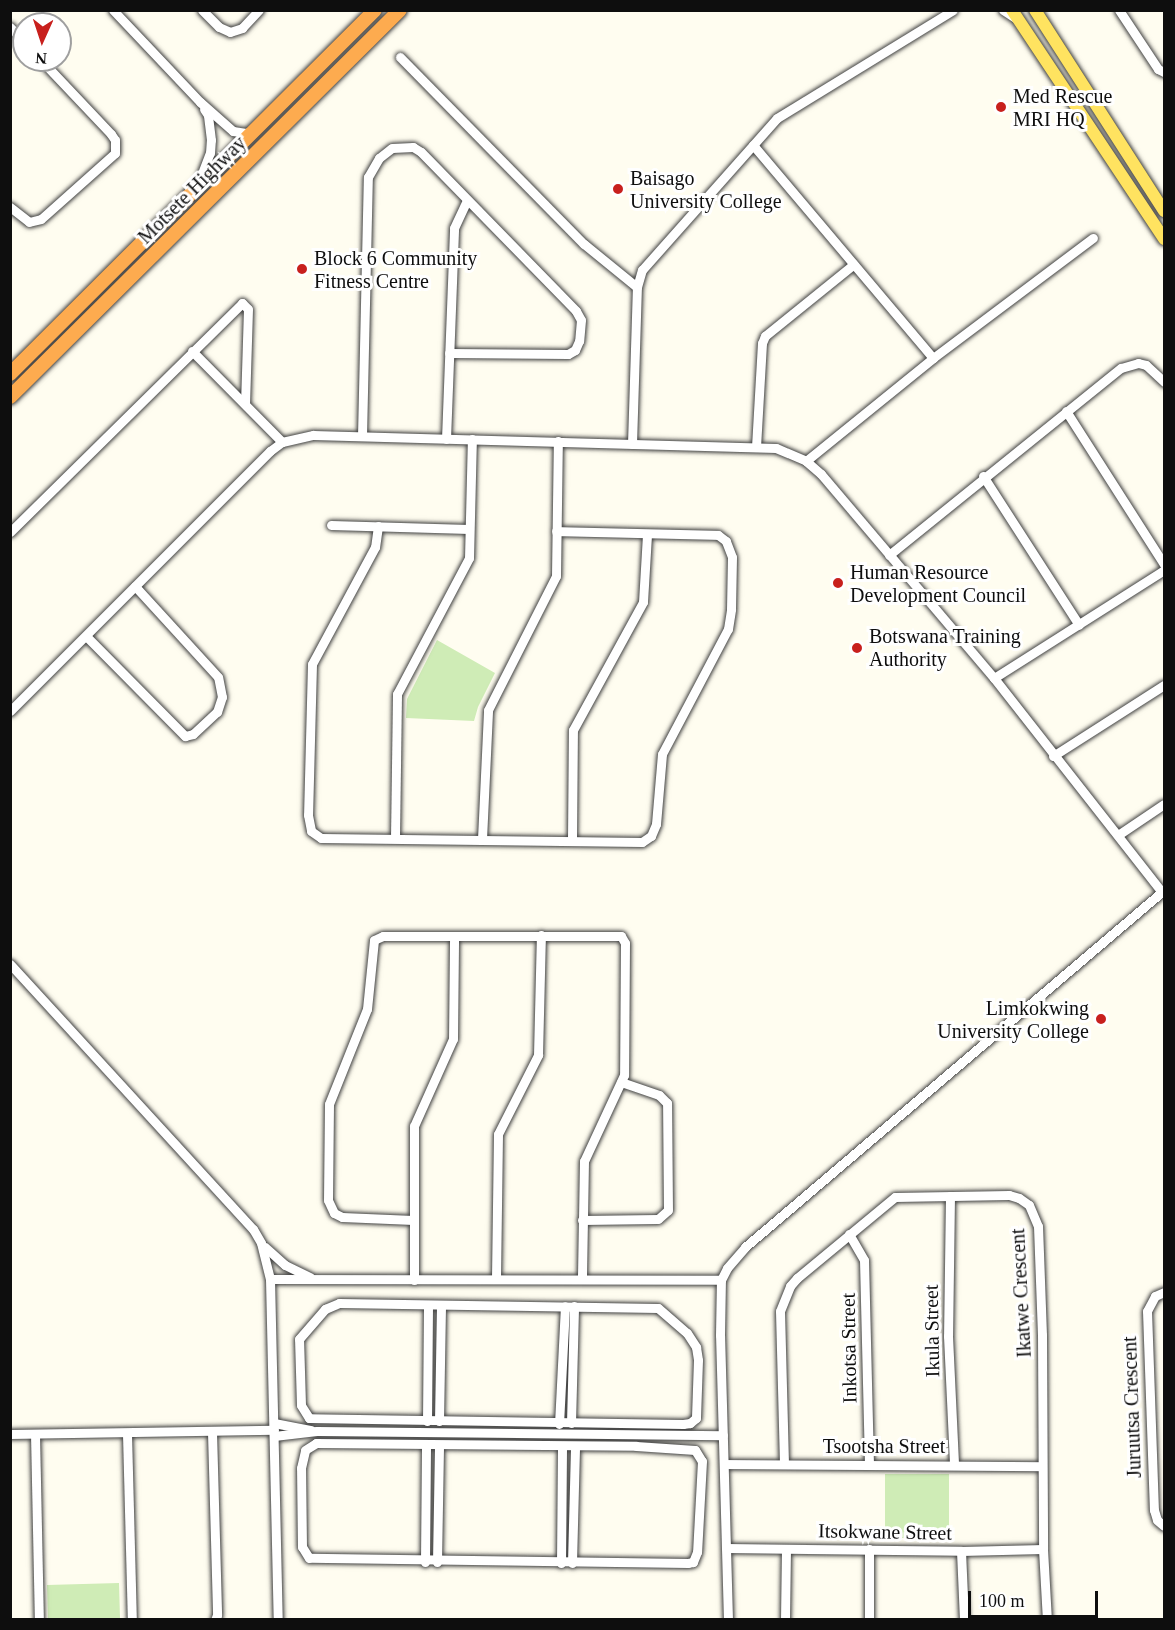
<!DOCTYPE html>
<html>
<head>
<meta charset="utf-8">
<style>
	body { margin:0 }
	#map { position:relative; width:1175px; height:1630px; overflow:hidden; background:#fffdf0; font-family:"Times New Roman",serif }
	div>[style] { position:absolute }
	.green>* { inset:0; background:#cfecb6 }
	.roads { filter:drop-shadow(0 0 2px #414141) drop-shadow(0 0 2px #414141) }
	.minor>* { height:9px; margin:-4.5px; padding:0 4.5px; transform-origin:4.5px; border-radius:4.5px; background:#fff }
	.major>* { height:12px; margin:-6px; padding:0 6px; transform-origin:6px; border-radius:6px; background:#ffe360 }
	.highway>* { height:14px; margin:-7px; padding:0 7px; transform-origin:7px; border-radius:7px; background:#fdab4f }
	.dots>* { width:16px; height:16px; translate:-50% -50%; box-sizing:border-box; border:3px solid #fff; border-radius:50% }
	span { translate:-50% -50%; white-space:nowrap; text-align:center; line-height:1.15; -webkit-text-stroke:6px #fff; paint-order:stroke }
	.poi-label { font-size:20px; color:#0e0e0e }
	.left { translate:0 -50%; text-align:left }
	.right { translate:-100% -50%; text-align:right }
	.street-label { font-size:20px; color:#0e0e0e }
	.frame { position:absolute; inset:0; border:12px solid #0e0e0e; pointer-events:none }
	.north { position:absolute; left:12px; top:12px; width:60px; height:60px; box-sizing:border-box; background:#fff; border:2px solid #9f9f9f; border-radius:50%; rotate:183deg; font-size:16px; font-weight:700; line-height:24px; text-align:center; color:#0e0e0e }
	.north::after { content:''; display:block; margin:auto; width:21px; height:27px; background:#c8201d; clip-path:polygon(50% 0,100% 100%,50% 72%,0 100%) }
	.scale { position:absolute; left:968px; top:1591px; width:130px; height:27px; box-sizing:border-box; border:3px solid #0e0e0e; border-top:0; padding-left:8px; font-size:18px; line-height:21px; white-space:nowrap; color:#0e0e0e; -webkit-text-stroke:4px #fff; paint-order:stroke }
</style>
</head>
<body>
<div id="map">
	<div class="green">
		<i style="clip-path:polygon(437px 640px,495px 673px,478px 707px,474px 721px,406px 718px,407px 699px)"></i>
		<i style="clip-path:polygon(885px 1474px,949px 1474px,949px 1538px,885px 1538px)"></i>
		<i style="clip-path:polygon(119px 1583px,120px 1619px,48px 1619px,47px 1585px)"></i>
	</div>
	<div class="roads">
		<div class="minor">
			<i style="left:113px;top:10px;width:127px;rotate:46.6deg"></i>
			<i style="left:200px;top:102px;width:44px;rotate:41.3deg"></i>
			<i style="left:233px;top:131px;width:13px;rotate:9deg"></i>
			<i style="left:246px;top:133px;width:6px;rotate:-18deg"></i>
			<i style="left:202px;top:10px;width:24px;rotate:45deg"></i>
			<i style="left:219px;top:27px;width:12px;rotate:24deg"></i>
			<i style="left:230px;top:32px;width:13px;rotate:-18deg"></i>
			<i style="left:242px;top:28px;width:25px;rotate:-47deg"></i>
			<i style="left:1003px;top:10px;width:17px;rotate:33deg"></i>
			<i style="left:1119px;top:10px;width:71px;rotate:56.5deg"></i>
			<i style="left:1158px;top:69px;width:7px;rotate:27deg"></i>
			<i style="left:10px;top:27px;width:21px;rotate:47deg"></i>
			<i style="left:400px;top:57px;width:262px;rotate:45.5deg"></i>
			<i style="left:584px;top:244px;width:68px;rotate:39.1deg"></i>
			<i style="left:753px;top:145px;width:279px;rotate:49.8deg"></i>
			<i style="left:199px;top:181px;width:30px;rotate:-69deg"></i>
			<i style="left:210px;top:153px;width:13px;rotate:-86deg"></i>
			<i style="left:211px;top:140px;width:25px;rotate:-97deg"></i>
			<i style="left:208px;top:115px;width:7px;rotate:-124deg"></i>
			<i style="left:10px;top:207px;width:24px;rotate:38deg"></i>
			<i style="left:29px;top:222px;width:12px;rotate:-14deg"></i>
			<i style="left:41px;top:219px;width:99px;rotate:-41.7deg"></i>
			<i style="left:115px;top:153px;width:13px;rotate:-90deg"></i>
			<i style="left:115px;top:140px;width:7px;rotate:-124deg"></i>
			<i style="left:111px;top:134px;width:102px;rotate:-133.4deg"></i>
			<i style="left:192px;top:351px;width:128px;rotate:45.3deg"></i>
			<i style="left:1066px;top:411px;width:182px;rotate:57.4deg"></i>
			<i style="left:362px;top:436px;width:259px;rotate:-88.7deg"></i>
			<i style="left:368px;top:177px;width:22px;rotate:-60deg"></i>
			<i style="left:379px;top:158px;width:16px;rotate:-38deg"></i>
			<i style="left:392px;top:148px;width:21px;rotate:-3deg"></i>
			<i style="left:413px;top:147px;width:9px;rotate:32deg"></i>
			<i style="left:421px;top:152px;width:222px;rotate:45.7deg"></i>
			<i style="left:576px;top:311px;width:10px;rotate:61deg"></i>
			<i style="left:581px;top:320px;width:21px;rotate:95deg"></i>
			<i style="left:579px;top:341px;width:10px;rotate:114deg"></i>
			<i style="left:575px;top:350px;width:8px;rotate:150deg"></i>
			<i style="left:568px;top:354px;width:119px;rotate:-179.5deg"></i>
			<i style="left:446px;top:439px;width:211px;rotate:-87.8deg"></i>
			<i style="left:454px;top:228px;width:31px;rotate:-65deg"></i>
			<i style="left:632px;top:444px;width:157px;rotate:-88.2deg"></i>
			<i style="left:637px;top:287px;width:18px;rotate:-74deg"></i>
			<i style="left:642px;top:270px;width:203px;rotate:-48.4deg"></i>
			<i style="left:777px;top:118px;width:206px;rotate:-31.5deg"></i>
			<i style="left:756px;top:447px;width:104px;rotate:-86.7deg"></i>
			<i style="left:762px;top:343px;width:8px;rotate:-67deg"></i>
			<i style="left:765px;top:336px;width:114px;rotate:-39deg"></i>
			<i style="left:806px;top:461px;width:164px;rotate:-39deg"></i>
			<i style="left:933px;top:358px;width:200px;rotate:-36.9deg"></i>
			<i style="left:983px;top:476px;width:177px;rotate:57.2deg"></i>
			<i style="left:331px;top:525px;width:138px;rotate:1.7deg"></i>
			<i style="left:378px;top:526px;width:21px;rotate:98deg"></i>
			<i style="left:375px;top:547px;width:133px;rotate:118.3deg"></i>
			<i style="left:312px;top:664px;width:151px;rotate:91.5deg"></i>
			<i style="left:308px;top:815px;width:16px;rotate:79deg"></i>
			<i style="left:311px;top:831px;width:12px;rotate:35deg"></i>
			<i style="left:321px;top:838px;width:321px;rotate:0.7deg"></i>
			<i style="left:642px;top:842px;width:11px;rotate:-34deg"></i>
			<i style="left:651px;top:836px;width:13px;rotate:-67deg"></i>
			<i style="left:656px;top:824px;width:70px;rotate:-85.1deg"></i>
			<i style="left:662px;top:754px;width:141px;rotate:-62.2deg"></i>
			<i style="left:728px;top:629px;width:20px;rotate:-81deg"></i>
			<i style="left:731px;top:609px;width:52px;rotate:-88.9deg"></i>
			<i style="left:732px;top:557px;width:17px;rotate:-111deg"></i>
			<i style="left:726px;top:541px;width:10px;rotate:-143deg"></i>
			<i style="left:718px;top:535px;width:162px;rotate:-178.6deg"></i>
			<i style="left:10px;top:532px;width:326px;rotate:-44.6deg"></i>
			<i style="left:242px;top:303px;width:8px;rotate:45deg"></i>
			<i style="left:248px;top:309px;width:94px;rotate:91.8deg"></i>
			<i style="left:889px;top:555px;width:298px;rotate:-38.9deg"></i>
			<i style="left:1121px;top:368px;width:18px;rotate:-16deg"></i>
			<i style="left:1138px;top:363px;width:8px;rotate:14deg"></i>
			<i style="left:1146px;top:365px;width:25px;rotate:43deg"></i>
			<i style="left:86px;top:636px;width:141px;rotate:45.3deg"></i>
			<i style="left:185px;top:736px;width:8px;rotate:-14deg"></i>
			<i style="left:193px;top:734px;width:33px;rotate:-43deg"></i>
			<i style="left:217px;top:712px;width:16px;rotate:-72deg"></i>
			<i style="left:222px;top:697px;width:20px;rotate:-101deg"></i>
			<i style="left:218px;top:677px;width:123px;rotate:-132.4deg"></i>
			<i style="left:994px;top:678px;width:201px;rotate:-32.4deg"></i>
			<i style="left:10px;top:711px;width:368px;rotate:-45deg"></i>
			<i style="left:270px;top:451px;width:15px;rotate:-37deg"></i>
			<i style="left:282px;top:442px;width:32px;rotate:-13deg"></i>
			<i style="left:313px;top:435px;width:463px;rotate:1.6deg"></i>
			<i style="left:776px;top:448px;width:33px;rotate:23deg"></i>
			<i style="left:806px;top:461px;width:20px;rotate:41deg"></i>
			<i style="left:821px;top:474px;width:267px;rotate:49.7deg"></i>
			<i style="left:994px;top:678px;width:272px;rotate:51.9deg"></i>
			<i style="left:1053px;top:756px;width:132px;rotate:-32.6deg"></i>
			<i style="left:1118px;top:835px;width:55px;rotate:-34deg"></i>
			<i style="left:395px;top:838px;width:144px;rotate:-89.2deg"></i>
			<i style="left:397px;top:694px;width:154px;rotate:-62.1deg"></i>
			<i style="left:469px;top:558px;width:119px;rotate:-88.6deg"></i>
			<i style="left:482px;top:839px;width:129px;rotate:-87.3deg"></i>
			<i style="left:488px;top:710px;width:150px;rotate:-63.1deg"></i>
			<i style="left:556px;top:576px;width:135px;rotate:-89.2deg"></i>
			<i style="left:572px;top:839px;width:109px;rotate:-89.5deg"></i>
			<i style="left:573px;top:730px;width:146px;rotate:-61.3deg"></i>
			<i style="left:643px;top:602px;width:68px;rotate:-86.6deg"></i>
			<i style="left:10px;top:964px;width:360px;rotate:47.5deg"></i>
			<i style="left:253px;top:1229px;width:16px;rotate:60deg"></i>
			<i style="left:261px;top:1243px;width:37px;rotate:76deg"></i>
			<i style="left:270px;top:1279px;width:341px;rotate:88.7deg"></i>
			<i style="left:950px;top:1196px;width:140px;rotate:90.8deg"></i>
			<i style="left:948px;top:1336px;width:129px;rotate:87.3deg"></i>
			<i style="left:413px;top:1220px;width:71px;rotate:-177.6deg"></i>
			<i style="left:342px;top:1217px;width:9px;rotate:-153deg"></i>
			<i style="left:334px;top:1213px;width:14px;rotate:-115deg"></i>
			<i style="left:328px;top:1200px;width:96px;rotate:-89.4deg"></i>
			<i style="left:329px;top:1104px;width:102px;rotate:-68.2deg"></i>
			<i style="left:367px;top:1009px;width:69px;rotate:-84.2deg"></i>
			<i style="left:374px;top:940px;width:10px;rotate:-24deg"></i>
			<i style="left:383px;top:936px;width:238px"></i>
			<i style="left:621px;top:936px;width:8px;rotate:60deg"></i>
			<i style="left:625px;top:943px;width:132px;rotate:90.4deg"></i>
			<i style="left:624px;top:1075px;width:95px;rotate:114.9deg"></i>
			<i style="left:584px;top:1161px;width:118px;rotate:91deg"></i>
			<i style="left:582px;top:1220px;width:76px;rotate:-0.8deg"></i>
			<i style="left:658px;top:1219px;width:13px;rotate:-42deg"></i>
			<i style="left:668px;top:1210px;width:107px;rotate:-90.5deg"></i>
			<i style="left:667px;top:1103px;width:11px;rotate:-135deg"></i>
			<i style="left:659px;top:1095px;width:40px;rotate:-161.1deg"></i>
			<i style="left:849px;top:1234px;width:30px;rotate:60deg"></i>
			<i style="left:864px;top:1260px;width:204px;rotate:88.6deg"></i>
			<i style="left:265px;top:1247px;width:27px;rotate:42deg"></i>
			<i style="left:285px;top:1265px;width:28px;rotate:26deg"></i>
			<i style="left:496px;top:1278px;width:144px;rotate:-89.2deg"></i>
			<i style="left:498px;top:1134px;width:89px;rotate:-63.1deg"></i>
			<i style="left:538px;top:1055px;width:120px;rotate:-88.6deg"></i>
			<i style="left:270px;top:1279px;width:451px;rotate:0.1deg"></i>
			<i style="left:414px;top:1280px;width:154px;rotate:-90deg"></i>
			<i style="left:414px;top:1126px;width:95px;rotate:-65.9deg"></i>
			<i style="left:453px;top:1039px;width:103px;rotate:-89.4deg"></i>
			<i style="left:1164px;top:1292px;width:10px;rotate:156deg"></i>
			<i style="left:1155px;top:1296px;width:17px;rotate:118deg"></i>
			<i style="left:1147px;top:1311px;width:199px;rotate:88deg"></i>
			<i style="left:1154px;top:1510px;width:10px;rotate:73deg"></i>
			<i style="left:1157px;top:1520px;width:9px;rotate:41deg"></i>
			<i style="left:339px;top:1303px;width:319px;rotate:0.9deg"></i>
			<i style="left:658px;top:1308px;width:38px;rotate:41deg"></i>
			<i style="left:687px;top:1333px;width:17px;rotate:57deg"></i>
			<i style="left:696px;top:1347px;width:13px;rotate:81deg"></i>
			<i style="left:698px;top:1360px;width:58px;rotate:92deg"></i>
			<i style="left:696px;top:1418px;width:8px;rotate:140deg"></i>
			<i style="left:690px;top:1423px;width:7px;rotate:172deg"></i>
			<i style="left:683px;top:1424px;width:374px;rotate:-179.1deg"></i>
			<i style="left:309px;top:1418px;width:15px;rotate:-122deg"></i>
			<i style="left:301px;top:1405px;width:66px;rotate:-91.7deg"></i>
			<i style="left:299px;top:1339px;width:40px;rotate:-49deg"></i>
			<i style="left:325px;top:1309px;width:15px;rotate:-23deg"></i>
			<i style="left:427px;top:1421px;width:116px;rotate:-89.5deg"></i>
			<i style="left:439px;top:1421px;width:116px;rotate:-89deg"></i>
			<i style="left:274px;top:1423px;width:38px;rotate:11deg"></i>
			<i style="left:571px;top:1423px;width:117px;rotate:-88.5deg"></i>
			<i style="left:559px;top:1424px;width:118px;rotate:-87.1deg"></i>
			<i style="left:212px;top:1432px;width:183px;rotate:88.4deg"></i>
			<i style="left:217px;top:1615px;width:5px;rotate:112deg"></i>
			<i style="left:10px;top:1434px;width:264px;rotate:-0.9deg"></i>
			<i style="left:35px;top:1434px;width:186px;rotate:88.8deg"></i>
			<i style="left:127px;top:1434px;width:186px;rotate:88.5deg"></i>
			<i style="left:274px;top:1436px;width:43px;rotate:-6.6deg"></i>
			<i style="left:317px;top:1431px;width:406px;rotate:0.6deg"></i>
			<i style="left:316px;top:1443px;width:320px;rotate:0.5deg"></i>
			<i style="left:636px;top:1446px;width:59px;rotate:3.9deg"></i>
			<i style="left:695px;top:1450px;width:13px;rotate:58deg"></i>
			<i style="left:702px;top:1461px;width:91px;rotate:93.1deg"></i>
			<i style="left:697px;top:1552px;width:11px;rotate:112deg"></i>
			<i style="left:693px;top:1562px;width:5px;rotate:169deg"></i>
			<i style="left:688px;top:1563px;width:379px;rotate:-179.2deg"></i>
			<i style="left:309px;top:1558px;width:13px;rotate:-122deg"></i>
			<i style="left:302px;top:1547px;width:79px;rotate:-90.7deg"></i>
			<i style="left:301px;top:1468px;width:18px;rotate:-77deg"></i>
			<i style="left:305px;top:1450px;width:13px;rotate:-32deg"></i>
			<i style="left:724px;top:1464px;width:318px;rotate:0.4deg"></i>
			<i style="left:784px;top:1464px;width:153px;rotate:-91.5deg"></i>
			<i style="left:780px;top:1311px;width:27px;rotate:-68deg"></i>
			<i style="left:790px;top:1286px;width:11px;rotate:-49deg"></i>
			<i style="left:797px;top:1278px;width:127px;rotate:-39.6deg"></i>
			<i style="left:895px;top:1197px;width:114px;rotate:-1deg"></i>
			<i style="left:1009px;top:1195px;width:10px;rotate:17deg"></i>
			<i style="left:1019px;top:1198px;width:12px;rotate:35deg"></i>
			<i style="left:1029px;top:1205px;width:23px;rotate:67deg"></i>
			<i style="left:1038px;top:1226px;width:109px;rotate:87.9deg"></i>
			<i style="left:1042px;top:1335px;width:214px;rotate:89.7deg"></i>
			<i style="left:1043px;top:1549px;width:71px;rotate:86.8deg"></i>
			<i style="left:726px;top:1548px;width:235px;rotate:0.7deg"></i>
			<i style="left:961px;top:1551px;width:82px;rotate:-1.4deg"></i>
			<i style="left:961px;top:1551px;width:69px;rotate:87.5deg"></i>
			<i style="left:425px;top:1562px;width:117px;rotate:-89.5deg"></i>
			<i style="left:437px;top:1562px;width:117px;rotate:-89deg"></i>
			<i style="left:561px;top:1563px;width:116px;rotate:-89.5deg"></i>
			<i style="left:572px;top:1563px;width:116px;rotate:-88.5deg"></i>
			<i style="left:728px;top:1620px;width:285px;rotate:-91.6deg"></i>
			<i style="left:720px;top:1335px;width:55px;rotate:-89deg"></i>
			<i style="left:721px;top:1280px;width:13px;rotate:-63deg"></i>
			<i style="left:727px;top:1268px;width:28px;rotate:-49deg"></i>
			<i style="left:745px;top:1247px;width:550px;rotate:-40.43deg"></i>
			<i style="left:785px;top:1620px;width:70px;rotate:-89.2deg"></i>
			<i style="left:869px;top:1620px;width:71px;rotate:-90deg"></i>
		</div>
		<div class="major">
			<i style="left:1012px;top:10px;width:275px;rotate:56.4deg"></i>
			<i style="left:1035px;top:10px;width:239px;rotate:57.3deg"></i>
		</div>
		<div class="highway">
			<i style="left:10px;top:374px;width:515px;rotate:-44.92deg"></i>
			<i style="left:10px;top:397px;width:549px;rotate:-44.78deg"></i>
		</div>
	</div>
	<div class="dots">
		<i style="left:1001px;top:107px;background:#c8201d"></i>
		<i style="left:618px;top:189px;background:#c8201d"></i>
		<i style="left:302px;top:269px;background:#c8201d"></i>
		<i style="left:838px;top:583px;background:#c8201d"></i>
		<i style="left:857px;top:648px;background:#c8201d"></i>
		<i style="left:1101px;top:1019px;background:#c8201d"></i>
	</div>
	<div class="poi-label">
		<span class="left" style="left:1013px;top:108px">Med Rescue<br>MRI HQ</span>
		<span class="left" style="left:630px;top:190px">Baisago<br>University College</span>
		<span class="left" style="left:314px;top:270px">Block 6 Community<br>Fitness Centre</span>
		<span class="left" style="left:850px;top:584px">Human Resource<br>Development Council</span>
		<span class="left" style="left:869px;top:648px">Botswana Training<br>Authority</span>
		<span class="right" style="left:1089px;top:1020px">Limkokwing<br>University College</span>
	</div>
	<div class="street-label">
		<span style="left:192px;top:190px;rotate:-45deg">Motsete Highway</span>
		<span style="left:1021px;top:1293px;rotate:-93deg">Ikatwe Crescent</span>
		<span style="left:932px;top:1331px;rotate:-91deg">Ikula Street</span>
		<span style="left:849px;top:1348px;rotate:-91deg">Inkotsa Street</span>
		<span style="left:1132px;top:1407px;rotate:-92deg">Juruutsa Crescent</span>
		<span style="left:884px;top:1446px">Tsootsha Street</span>
		<span style="left:885px;top:1532px;rotate:1deg">Itsokwane Street</span>
	</div>
	<div class="frame"></div>
	<div class="north">N</div>
	<div class="scale">100 m</div>
</div>
</body>
</html>
